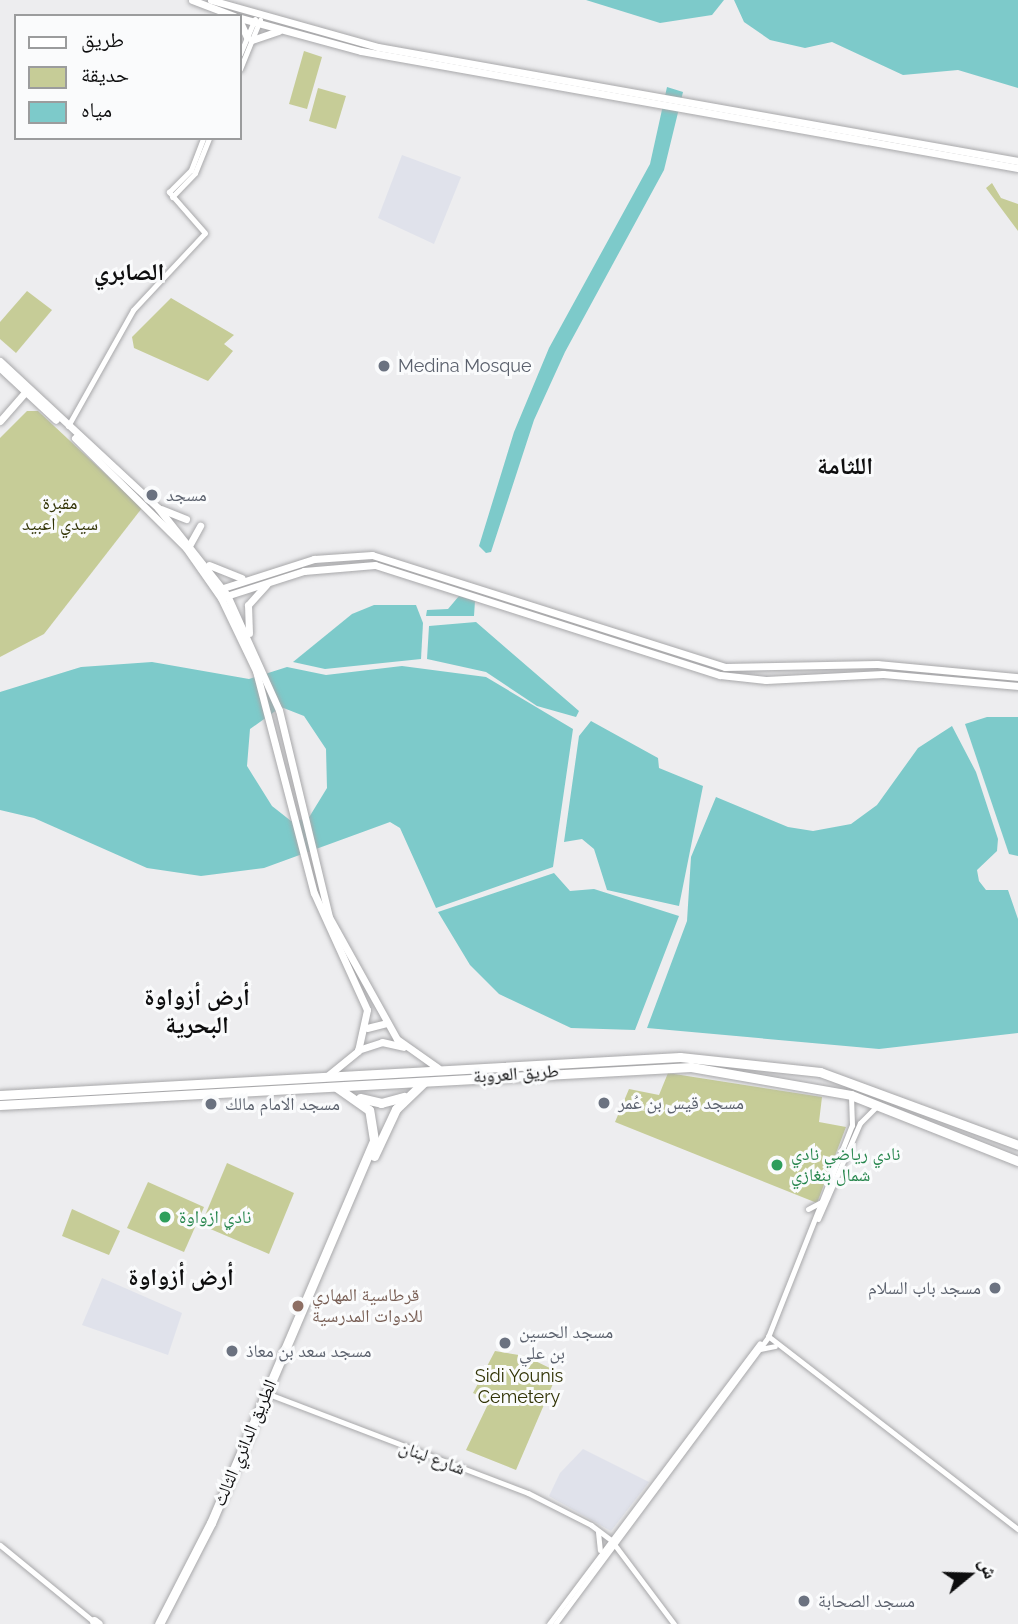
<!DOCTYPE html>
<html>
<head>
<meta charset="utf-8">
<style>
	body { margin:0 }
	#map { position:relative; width:1018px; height:1624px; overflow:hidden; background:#ededef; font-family:Raleway,"Noto Naskh Arabic",sans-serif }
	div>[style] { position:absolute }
	.built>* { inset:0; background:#e0e2eb }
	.green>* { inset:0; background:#c6cc97 }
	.water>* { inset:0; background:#7dcaca }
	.roads { filter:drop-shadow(0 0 2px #a8a8aa) drop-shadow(0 0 2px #a8a8aa) }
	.minor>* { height:5px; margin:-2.5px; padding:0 2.5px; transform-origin:2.5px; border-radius:2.5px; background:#fff }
	.major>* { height:7px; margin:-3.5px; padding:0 3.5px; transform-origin:3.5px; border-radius:3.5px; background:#fff }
	.highway>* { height:9px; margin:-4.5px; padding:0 4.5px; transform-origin:4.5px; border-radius:4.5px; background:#fff }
	.dots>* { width:19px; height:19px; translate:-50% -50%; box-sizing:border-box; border:4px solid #fafbfc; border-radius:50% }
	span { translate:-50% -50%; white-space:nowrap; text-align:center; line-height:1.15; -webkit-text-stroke:6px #fafbfc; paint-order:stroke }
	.worship-label { font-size:18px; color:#5b616d }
	.left { translate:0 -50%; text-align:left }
	.right { translate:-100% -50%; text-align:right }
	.park-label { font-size:18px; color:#313305 }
	.street-label { font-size:18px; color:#0d0d0e }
	.leisure-label { font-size:18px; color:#27864d }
	.education-label { font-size:18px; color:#785e54 }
	.district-label { font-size:24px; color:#0d0d0e; font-weight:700 }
	.legend { position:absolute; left:14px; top:14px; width:228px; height:126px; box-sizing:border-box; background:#fafbfc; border:2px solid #9b9c9d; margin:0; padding:9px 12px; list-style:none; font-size:21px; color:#0d0d0e }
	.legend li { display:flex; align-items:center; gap:14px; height:35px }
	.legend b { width:35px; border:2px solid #9b9c9d }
	.north { position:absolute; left:934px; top:1540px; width:70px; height:70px; -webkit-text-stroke:5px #fafbfc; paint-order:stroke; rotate:71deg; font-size:19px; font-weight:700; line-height:28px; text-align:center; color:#0d0d0e }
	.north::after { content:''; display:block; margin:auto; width:24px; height:32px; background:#0d0d0e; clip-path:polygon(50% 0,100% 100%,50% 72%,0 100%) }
</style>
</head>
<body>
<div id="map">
	<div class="built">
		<i style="clip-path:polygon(402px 155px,461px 177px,434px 244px,378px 218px)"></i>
		<i style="clip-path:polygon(102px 1278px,182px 1313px,168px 1355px,82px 1325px)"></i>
		<i style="clip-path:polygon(583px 1449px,649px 1482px,611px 1531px,549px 1496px,560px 1473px)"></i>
	</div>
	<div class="green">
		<i style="clip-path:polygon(304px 51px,322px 57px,307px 109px,289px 104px)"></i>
		<i style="clip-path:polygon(318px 88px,346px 96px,336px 129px,309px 121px)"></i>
		<i style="clip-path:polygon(992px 183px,1001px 198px,1018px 204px,1018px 231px,986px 188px)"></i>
		<i style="clip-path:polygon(27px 291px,52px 310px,16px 353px,0 339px,0 322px)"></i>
		<i style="clip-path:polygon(171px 298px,234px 335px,224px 344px,233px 351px,208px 381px,134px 348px,132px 337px)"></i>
		<i style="clip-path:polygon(27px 411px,38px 411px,142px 508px,44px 634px,0 657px,0 438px)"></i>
		<i style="clip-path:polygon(668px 1073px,822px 1097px,819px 1122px,846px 1127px,817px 1203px,615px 1122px,629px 1089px,659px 1095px)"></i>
		<i style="clip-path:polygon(227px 1163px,294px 1193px,269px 1254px,201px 1225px)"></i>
		<i style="clip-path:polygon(148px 1182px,204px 1207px,184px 1252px,127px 1228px)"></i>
		<i style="clip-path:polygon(72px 1209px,120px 1231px,109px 1255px,62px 1236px)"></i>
		<i style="clip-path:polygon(495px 1351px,525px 1356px,558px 1372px,516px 1470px,466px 1450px,490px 1400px,473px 1393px)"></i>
	</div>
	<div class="water">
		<i style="clip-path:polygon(586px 0,724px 0,712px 15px,660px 23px)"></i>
		<i style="clip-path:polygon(734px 0,1018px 0,1018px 88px,958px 70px,903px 75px,832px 42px,805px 48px,770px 40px,744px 22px)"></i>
		<i style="clip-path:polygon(667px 87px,683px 92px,664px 170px,565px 352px,534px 420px,491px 552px,486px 553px,479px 546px,514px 432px,549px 348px,650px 164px)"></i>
		<i style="clip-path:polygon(459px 596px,475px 601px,474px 616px,426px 616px,427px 610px,448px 609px)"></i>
		<i style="clip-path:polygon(374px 605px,416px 605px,423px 623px,421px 659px,325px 669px,293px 662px,352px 614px)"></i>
		<i style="clip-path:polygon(476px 622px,579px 711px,576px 717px,537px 706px,486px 672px,427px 659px,429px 626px)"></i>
		<i style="clip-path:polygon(evenodd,152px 662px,249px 679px,287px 667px,326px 675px,402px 666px,486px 677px,573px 729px,553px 867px,436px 908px,400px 828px,390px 822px,264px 868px,201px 876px,147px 868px,34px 818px,0 810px,0 692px,81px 667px,152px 662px,281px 707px,304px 716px,326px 749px,327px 788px,308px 819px,291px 821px,272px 806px,247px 766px,250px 729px,281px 707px)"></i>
		<i style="clip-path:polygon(987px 717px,1018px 717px,1018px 856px,1009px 854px,965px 724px)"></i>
		<i style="clip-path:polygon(591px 721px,658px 758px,659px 768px,703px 786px,679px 906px,607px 890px,594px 849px,582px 839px,564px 842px,579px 736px)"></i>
		<i style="clip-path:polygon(952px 726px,976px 772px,998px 839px,997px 851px,977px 870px,979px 881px,986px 890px,1008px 890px,1018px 919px,1018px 1033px,879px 1049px,647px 1028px,687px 921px,691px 857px,716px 797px,788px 827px,813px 831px,851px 824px,877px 805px,918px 748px)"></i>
		<i style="clip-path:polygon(554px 873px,570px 891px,594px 889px,679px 916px,635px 1030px,571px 1028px,499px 994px,470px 965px,438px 912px)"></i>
	</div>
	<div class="roads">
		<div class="minor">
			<i style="left:240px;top:54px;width:38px;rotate:-67deg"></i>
			<i style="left:240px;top:69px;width:53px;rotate:-67.8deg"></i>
			<i style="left:172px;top:197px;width:33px;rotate:-46deg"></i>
			<i style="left:195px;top:173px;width:38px;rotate:-68deg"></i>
			<i style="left:68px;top:426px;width:133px;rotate:-60.7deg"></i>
			<i style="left:133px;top:310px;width:105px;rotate:-46.9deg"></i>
			<i style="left:205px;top:233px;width:55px;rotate:-131.3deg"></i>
			<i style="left:169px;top:192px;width:31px;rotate:-45deg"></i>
			<i style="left:191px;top:170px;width:34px;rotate:-69deg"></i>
			<i style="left:808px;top:1209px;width:15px;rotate:-28deg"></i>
			<i style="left:818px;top:1219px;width:105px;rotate:-66.4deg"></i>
			<i style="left:860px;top:1123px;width:25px;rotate:-45deg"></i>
			<i style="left:768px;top:1336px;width:316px;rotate:37.7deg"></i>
			<i style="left:760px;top:1349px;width:15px;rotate:-11deg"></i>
			<i style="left:266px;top:1393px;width:280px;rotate:20.9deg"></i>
			<i style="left:528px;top:1493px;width:71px;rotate:26.9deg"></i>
			<i style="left:591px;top:1525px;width:25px;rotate:37deg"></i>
			<i style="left:611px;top:1540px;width:105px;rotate:53.1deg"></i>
			<i style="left:598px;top:1532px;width:18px;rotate:84deg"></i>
			<i style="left:0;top:1545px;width:122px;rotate:39.3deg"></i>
			<i style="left:549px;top:1624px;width:351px;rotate:-53.1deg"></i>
			<i style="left:555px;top:1624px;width:357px;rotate:-53.4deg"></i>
			<i style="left:768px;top:1337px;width:228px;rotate:-68.4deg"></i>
			<i style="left:852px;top:1125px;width:30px;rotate:-92deg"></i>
		</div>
		<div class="major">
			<i style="left:192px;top:0;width:45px;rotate:20.9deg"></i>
			<i style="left:211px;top:0;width:173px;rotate:15.7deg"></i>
			<i style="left:378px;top:47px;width:650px;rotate:10.1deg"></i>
			<i style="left:240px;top:18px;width:125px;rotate:15.3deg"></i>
			<i style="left:361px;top:51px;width:667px;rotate:10.1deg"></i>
			<i style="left:240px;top:22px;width:17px;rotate:65deg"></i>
			<i style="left:252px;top:40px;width:28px;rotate:-19deg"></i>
			<i style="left:0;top:361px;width:216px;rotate:42.9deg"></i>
			<i style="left:158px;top:508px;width:111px;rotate:51.6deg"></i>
			<i style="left:227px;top:595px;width:126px;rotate:65.7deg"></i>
			<i style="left:279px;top:710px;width:213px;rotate:76.4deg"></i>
			<i style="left:329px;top:917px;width:140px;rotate:60.9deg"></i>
			<i style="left:397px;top:1039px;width:50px;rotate:35.3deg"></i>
			<i style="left:0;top:368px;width:76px;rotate:42.9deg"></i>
			<i style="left:0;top:421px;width:41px;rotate:-48.9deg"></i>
			<i style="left:75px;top:438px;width:156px;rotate:44.7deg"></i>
			<i style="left:186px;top:548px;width:61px;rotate:55deg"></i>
			<i style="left:221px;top:598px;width:81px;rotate:64.4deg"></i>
			<i style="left:256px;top:671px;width:229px;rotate:75.4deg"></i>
			<i style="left:314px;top:893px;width:128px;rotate:65.6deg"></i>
			<i style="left:367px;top:1010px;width:42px;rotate:102.4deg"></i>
			<i style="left:358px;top:1051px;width:40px;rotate:141deg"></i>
			<i style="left:161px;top:509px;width:27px;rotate:22deg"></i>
			<i style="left:190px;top:544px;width:21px;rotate:-61deg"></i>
			<i style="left:209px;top:565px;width:35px;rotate:22deg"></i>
			<i style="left:220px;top:589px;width:99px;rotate:-17.7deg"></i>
			<i style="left:314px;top:559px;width:58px;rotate:-3.9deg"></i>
			<i style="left:372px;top:555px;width:370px;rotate:17.6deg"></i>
			<i style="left:725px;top:667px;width:152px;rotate:-1.1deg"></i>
			<i style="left:877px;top:664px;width:142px;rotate:5.3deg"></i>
			<i style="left:223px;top:597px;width:85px;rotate:-17.8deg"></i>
			<i style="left:304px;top:571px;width:71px;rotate:-4.8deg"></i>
			<i style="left:375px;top:565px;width:362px;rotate:17.7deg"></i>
			<i style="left:720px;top:675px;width:46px;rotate:6.2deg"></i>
			<i style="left:766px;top:680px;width:117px;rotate:-2.9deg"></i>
			<i style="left:883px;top:674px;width:136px;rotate:5.1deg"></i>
			<i style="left:249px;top:633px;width:28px;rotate:-92deg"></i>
			<i style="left:248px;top:605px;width:28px;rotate:-48deg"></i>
			<i style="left:367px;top:1028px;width:21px;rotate:-14deg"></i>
			<i style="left:358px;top:1050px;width:25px;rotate:-18deg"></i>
			<i style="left:382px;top:1042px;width:22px;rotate:13deg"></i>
		</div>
		<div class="highway">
			<i style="left:0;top:1095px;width:681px;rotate:-3.2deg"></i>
			<i style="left:680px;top:1057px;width:141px;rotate:6.1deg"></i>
			<i style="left:820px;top:1072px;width:211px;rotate:20.2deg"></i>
			<i style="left:360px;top:1098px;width:22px;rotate:13deg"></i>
			<i style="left:381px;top:1103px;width:24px;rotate:-15deg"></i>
			<i style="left:0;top:1105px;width:692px;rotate:-3.15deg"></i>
			<i style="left:691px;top:1067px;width:162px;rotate:9.9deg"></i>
			<i style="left:851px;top:1095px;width:180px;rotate:21.6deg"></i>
			<i style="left:374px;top:1156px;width:52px;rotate:-64.9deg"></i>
			<i style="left:396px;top:1109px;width:39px;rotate:-44deg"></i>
			<i style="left:94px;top:1621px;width:5px;rotate:37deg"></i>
			<i style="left:159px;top:1624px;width:114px;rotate:-62.8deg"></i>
			<i style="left:211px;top:1523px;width:416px;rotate:-66.9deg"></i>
			<i style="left:374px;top:1140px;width:30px;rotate:-99deg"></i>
			<i style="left:369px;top:1110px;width:39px;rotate:-145deg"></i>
		</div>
	</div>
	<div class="dots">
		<i style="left:384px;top:366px;background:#6b7280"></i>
		<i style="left:152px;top:495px;background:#6b7280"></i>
		<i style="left:604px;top:1103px;background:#6b7280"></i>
		<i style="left:211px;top:1104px;background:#6b7280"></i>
		<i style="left:777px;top:1165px;background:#2e9e5b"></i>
		<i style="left:165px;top:1217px;background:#2e9e5b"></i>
		<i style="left:995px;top:1288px;background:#6b7280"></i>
		<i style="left:298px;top:1306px;background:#8d6e63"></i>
		<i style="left:505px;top:1343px;background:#6b7280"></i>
		<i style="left:232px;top:1351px;background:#6b7280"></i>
		<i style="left:804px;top:1601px;background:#6b7280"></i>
	</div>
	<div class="worship-label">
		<span class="left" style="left:398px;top:366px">Medina Mosque</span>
		<span class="left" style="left:166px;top:495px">مسجد</span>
		<span class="left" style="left:618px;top:1103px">مسجد قيس بن عُمر</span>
		<span class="left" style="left:225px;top:1104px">مسجد الامام مالك</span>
		<span class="right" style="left:981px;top:1288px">مسجد باب السلام</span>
		<span class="left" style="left:519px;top:1343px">مسجد الحسين<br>بن علي</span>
		<span class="left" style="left:246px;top:1351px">مسجد سعد بن معاذ</span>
		<span class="left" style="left:818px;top:1601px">مسجد الصحابة</span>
	</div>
	<div class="park-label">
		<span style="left:60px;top:514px">مقبرة<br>سيدي اعبيد</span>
		<span style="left:519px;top:1387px">Sidi Younis<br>Cemetery</span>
	</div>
	<div class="street-label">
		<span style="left:516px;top:1074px;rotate:-4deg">طريق العروبة</span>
		<span style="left:245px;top:1443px;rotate:-67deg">الطريق الدائري الثالث</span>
		<span style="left:432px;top:1458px;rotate:20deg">شارع لبنان</span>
	</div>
	<div class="leisure-label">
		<span class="left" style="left:791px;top:1165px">نادي رياضي نادي<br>شمال بنغازي</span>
		<span class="left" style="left:179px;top:1217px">نادي ازواوة</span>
	</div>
	<div class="education-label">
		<span class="left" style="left:312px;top:1306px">قرطاسية المهاري<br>للادوات المدرسية</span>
	</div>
	<div class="district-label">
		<span style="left:129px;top:272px">الصابري</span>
		<span style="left:845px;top:466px">اللثامة</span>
		<span style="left:197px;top:1011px">أرض أزواوة<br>البحرية</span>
		<span style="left:181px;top:1277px">أرض أزواوة</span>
	</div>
	<ul class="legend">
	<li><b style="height:9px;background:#fff"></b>طريق</li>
	<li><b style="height:19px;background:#c6cc97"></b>حديقة</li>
	<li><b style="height:19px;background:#7dcaca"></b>مياه</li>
	</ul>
	<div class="north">ش</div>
</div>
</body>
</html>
